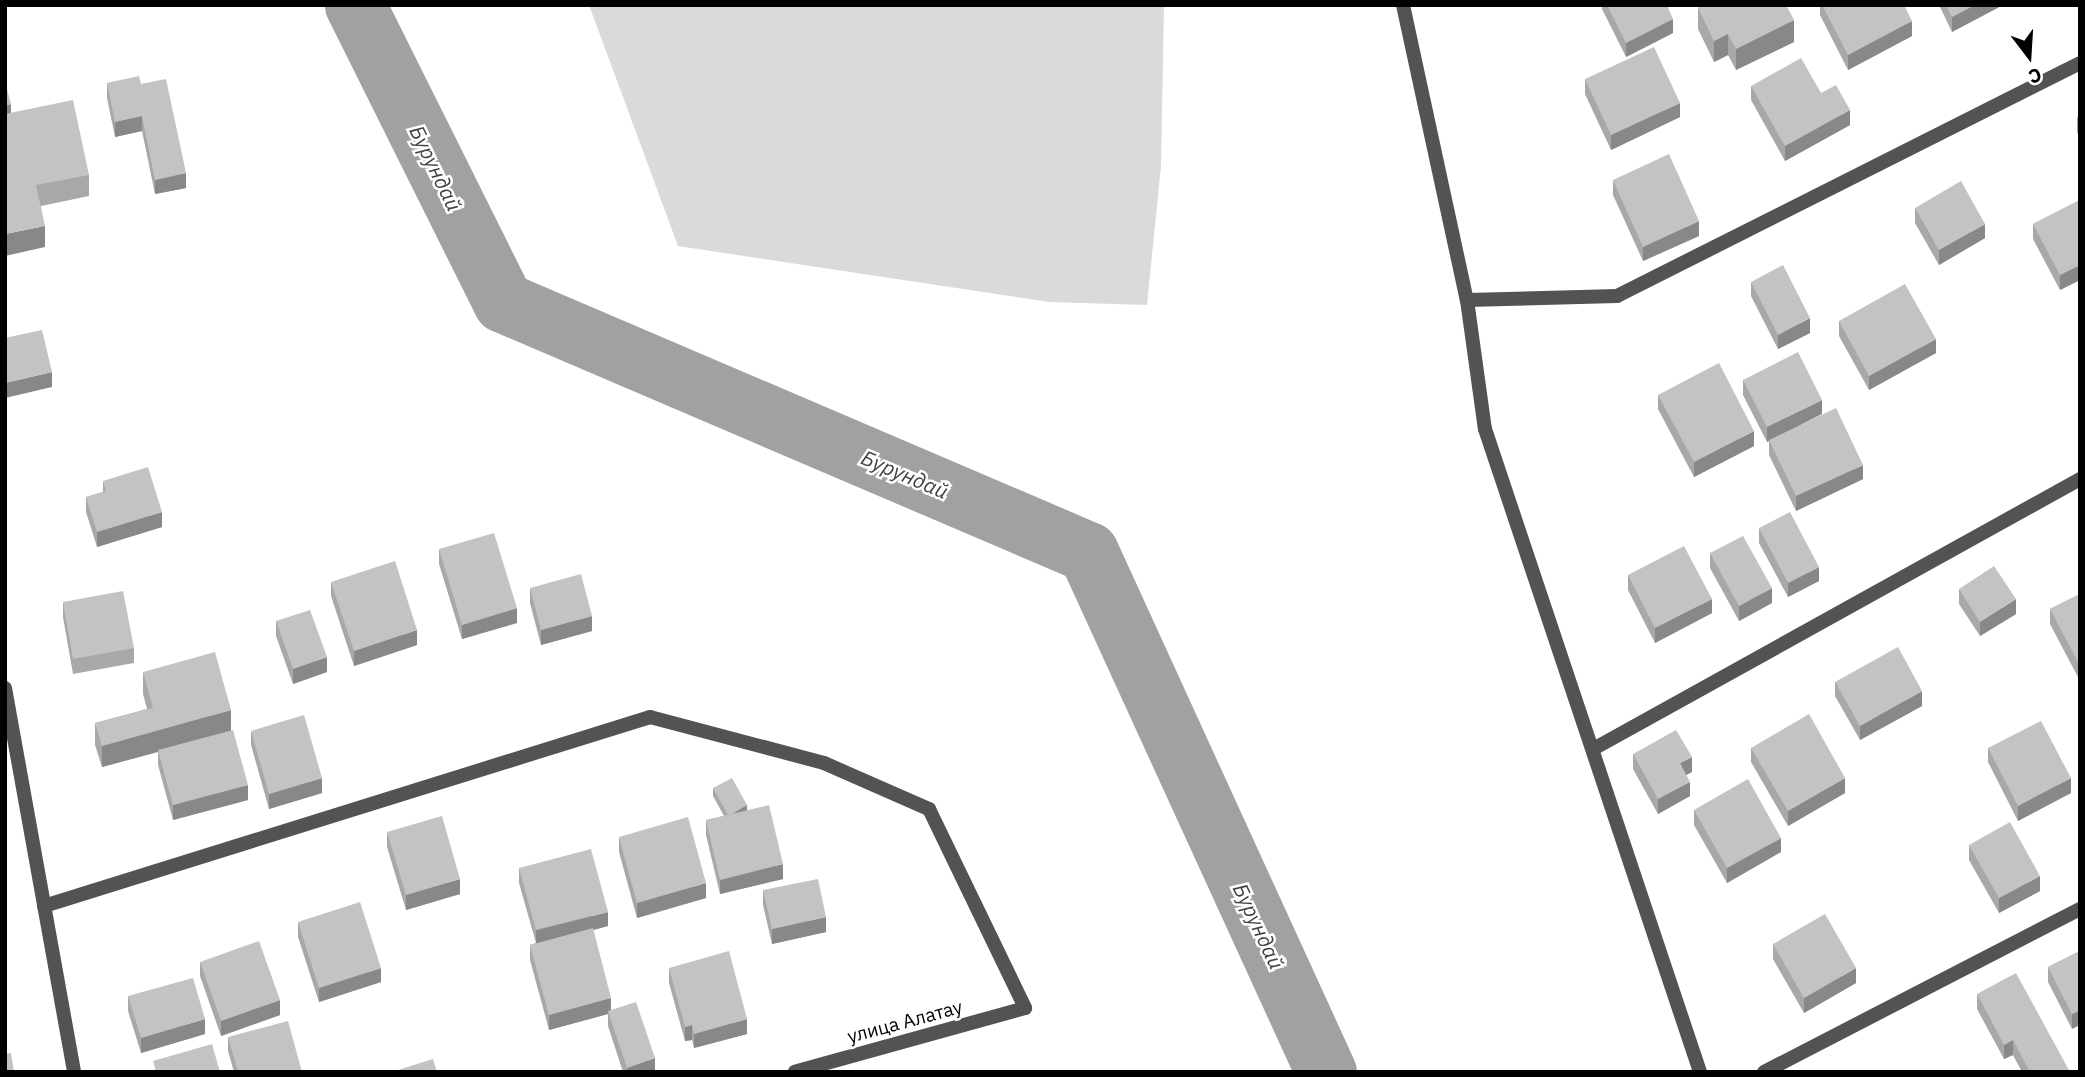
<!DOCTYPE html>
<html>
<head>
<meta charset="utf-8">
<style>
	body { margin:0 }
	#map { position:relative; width:2085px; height:1077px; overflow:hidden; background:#fff; font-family:"IBM Plex Sans",sans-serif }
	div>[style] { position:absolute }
	.green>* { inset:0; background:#dadada }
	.river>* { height:61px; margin:-30.5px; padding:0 30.5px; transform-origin:30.5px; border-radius:30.5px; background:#a1a1a1 }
	.minor>* { height:14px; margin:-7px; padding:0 7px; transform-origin:7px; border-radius:7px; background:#535353 }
	.wall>* { inset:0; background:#a8a8a8 }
	.shaded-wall>* { inset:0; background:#888 }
	.building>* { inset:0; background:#c3c3c3 }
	span { translate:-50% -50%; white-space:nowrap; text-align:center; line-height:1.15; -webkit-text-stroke:5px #fff; paint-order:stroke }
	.street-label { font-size:19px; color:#000 }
	.water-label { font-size:21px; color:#424242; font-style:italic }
	.frame { position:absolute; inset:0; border:7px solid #000; pointer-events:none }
	.north { position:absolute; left:1994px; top:21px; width:70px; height:70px; -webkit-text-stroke:5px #fff; paint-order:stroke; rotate:163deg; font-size:19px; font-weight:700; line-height:28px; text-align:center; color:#000 }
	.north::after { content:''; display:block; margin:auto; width:24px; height:32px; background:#000; clip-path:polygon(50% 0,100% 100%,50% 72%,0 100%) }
</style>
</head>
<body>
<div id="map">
	<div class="green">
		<i style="clip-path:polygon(589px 5px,1164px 5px,1161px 166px,1147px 305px,1049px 302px,678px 246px)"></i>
	</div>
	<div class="river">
		<i style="left:355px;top:5px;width:332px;rotate:63.5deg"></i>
		<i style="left:503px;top:302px;width:636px;rotate:23.14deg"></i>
		<i style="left:1088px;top:552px;width:572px;rotate:65.41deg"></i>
	</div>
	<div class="minor">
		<i style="left:1403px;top:5px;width:302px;rotate:77.8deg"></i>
		<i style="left:1467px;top:300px;width:130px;rotate:82.1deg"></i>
		<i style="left:1485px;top:429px;width:678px;rotate:71.51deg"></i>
		<i style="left:1467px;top:300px;width:150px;rotate:-1.5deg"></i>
		<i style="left:1617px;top:296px;width:518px;rotate:-26.71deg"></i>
		<i style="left:5px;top:688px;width:390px;rotate:79.8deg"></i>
		<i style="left:1595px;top:748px;width:555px;rotate:-29.01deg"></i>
		<i style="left:44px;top:906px;width:635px;rotate:-17.32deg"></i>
		<i style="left:650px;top:717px;width:180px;rotate:14.8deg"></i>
		<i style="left:824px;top:763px;width:115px;rotate:23.7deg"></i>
		<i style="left:929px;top:809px;width:221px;rotate:64.2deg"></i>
		<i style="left:1025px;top:1008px;width:239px;rotate:164.5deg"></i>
		<i style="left:1764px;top:1072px;width:356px;rotate:-27.3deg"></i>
	</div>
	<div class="wall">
		<i style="clip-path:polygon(1602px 5px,1667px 5px,1673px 33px,1626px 57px,1602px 9px)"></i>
		<i style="clip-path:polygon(1699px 5px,1786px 5px,1794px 42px,1736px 70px,1728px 55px,1714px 62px,1698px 29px,1698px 8px,1700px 7px)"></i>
		<i style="clip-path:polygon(1820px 5px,1904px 5px,1912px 36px,1848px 70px,1820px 15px)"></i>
		<i style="clip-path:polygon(1939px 5px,2003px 5px,1952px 32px)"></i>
		<i style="clip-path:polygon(1585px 79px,1680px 117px,1611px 150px,1585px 94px)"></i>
		<i style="clip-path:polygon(107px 83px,141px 84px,186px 188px,155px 194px,142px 131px,115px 137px,107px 98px)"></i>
		<i style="clip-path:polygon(1751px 86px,1821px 93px,1850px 125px,1785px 161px,1751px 100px)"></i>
		<i style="clip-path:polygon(11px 113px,89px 175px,89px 196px,41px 206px,45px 247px)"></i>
		<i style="clip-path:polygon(2080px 116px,2080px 137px,2077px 132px,2077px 117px)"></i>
		<i style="clip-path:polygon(1613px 180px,1699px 236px,1643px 261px,1613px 195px)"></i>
		<i style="clip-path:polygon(2080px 200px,2080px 280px,2060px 290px,2033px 239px,2033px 224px)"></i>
		<i style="clip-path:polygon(1915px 208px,1985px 238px,1939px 265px,1915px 223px)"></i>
		<i style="clip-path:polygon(1751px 282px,1810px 333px,1778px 349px,1751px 296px)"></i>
		<i style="clip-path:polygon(1839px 321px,1936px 353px,1869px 390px,1839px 336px)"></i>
		<i style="clip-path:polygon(1743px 380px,1863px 479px,1796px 511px,1769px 455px,1769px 441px,1767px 442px,1743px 395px)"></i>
		<i style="clip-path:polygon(1658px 395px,1754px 446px,1694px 477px,1658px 409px)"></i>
		<i style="clip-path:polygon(103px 481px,162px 527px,97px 547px,86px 512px,86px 497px,103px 492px)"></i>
		<i style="clip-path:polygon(1759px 528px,1819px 581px,1788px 597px,1759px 543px)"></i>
		<i style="clip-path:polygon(439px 549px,517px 623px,462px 639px,439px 564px)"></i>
		<i style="clip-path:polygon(1710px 553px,1772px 603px,1739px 621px,1710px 568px)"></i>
		<i style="clip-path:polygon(1628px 575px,1712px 613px,1655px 643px,1628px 590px)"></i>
		<i style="clip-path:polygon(331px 582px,417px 645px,354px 666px,331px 596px)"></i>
		<i style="clip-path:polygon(530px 588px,592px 631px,541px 645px,530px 603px)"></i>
		<i style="clip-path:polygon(1959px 589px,2016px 614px,1980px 636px,1959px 604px)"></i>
		<i style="clip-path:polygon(2080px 594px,2080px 681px,2050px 624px,2050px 609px)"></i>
		<i style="clip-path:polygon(63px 602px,134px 648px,134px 663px,73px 674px,63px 617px)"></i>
		<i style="clip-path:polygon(276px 621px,327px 672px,293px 684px,276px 636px)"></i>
		<i style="clip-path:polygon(143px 672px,231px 731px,248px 800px,173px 820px,158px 765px,158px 752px,102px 767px,95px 745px,95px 723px,147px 709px,143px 694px)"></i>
		<i style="clip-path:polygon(1835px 682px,1922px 706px,1860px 740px,1835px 696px)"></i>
		<i style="clip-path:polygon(251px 731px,322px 793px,269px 809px,251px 745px)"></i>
		<i style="clip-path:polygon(1751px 748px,1845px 793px,1788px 826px,1751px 762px)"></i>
		<i style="clip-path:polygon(1988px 748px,2071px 793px,2018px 821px,1988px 762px)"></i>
		<i style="clip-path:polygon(1633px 754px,1692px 772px,1686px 775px,1690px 796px,1658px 814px,1633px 769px)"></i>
		<i style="clip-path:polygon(713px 788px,747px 810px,783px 879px,720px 894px,706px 835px,706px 820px,724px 816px,713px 796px)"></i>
		<i style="clip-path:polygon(1694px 810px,1781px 852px,1727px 883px,1694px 825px)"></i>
		<i style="clip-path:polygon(387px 832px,460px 894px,406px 910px,387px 847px)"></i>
		<i style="clip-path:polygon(619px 837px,706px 898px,637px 918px,619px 852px)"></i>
		<i style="clip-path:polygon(1969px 845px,2040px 891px,1999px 913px,1969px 860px)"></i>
		<i style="clip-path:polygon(519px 868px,608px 926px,593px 930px,611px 1010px,655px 1072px,623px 1072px,608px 1026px,608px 1014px,549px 1030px,530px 960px,530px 945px,536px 943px,519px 883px)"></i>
		<i style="clip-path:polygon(763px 890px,826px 932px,772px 944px,763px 905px)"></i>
		<i style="clip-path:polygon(298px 922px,381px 982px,319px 1002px,298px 937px)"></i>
		<i style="clip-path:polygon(1773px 944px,1856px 983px,1804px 1013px,1773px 959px)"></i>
		<i style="clip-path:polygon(2080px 951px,2072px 1029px,2048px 982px,2048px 967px)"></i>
		<i style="clip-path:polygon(200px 962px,280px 1015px,221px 1036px,200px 976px)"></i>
		<i style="clip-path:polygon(669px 968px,747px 1034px,694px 1048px,692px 1040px,685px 1041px,669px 983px)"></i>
		<i style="clip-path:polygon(1977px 994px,2070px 1072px,2022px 1072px,2013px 1055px,2004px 1059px,1977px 1009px)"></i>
		<i style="clip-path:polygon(128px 996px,205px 1034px,141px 1053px,128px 1011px)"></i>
		<i style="clip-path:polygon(228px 1037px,302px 1072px,234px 1072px,228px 1051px)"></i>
	</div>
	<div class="shaded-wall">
		<i style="clip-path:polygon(1975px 5px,2003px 5px,1952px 32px,1952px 17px)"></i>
		<i style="clip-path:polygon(1673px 19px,1673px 33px,1626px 57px,1626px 43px)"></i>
		<i style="clip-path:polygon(1794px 20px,1794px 42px,1736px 70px,1736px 49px)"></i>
		<i style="clip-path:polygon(1912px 21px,1912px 36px,1848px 70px,1848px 55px)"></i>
		<i style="clip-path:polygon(1728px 34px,1728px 55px,1714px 62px,1714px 41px)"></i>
		<i style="clip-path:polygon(1680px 103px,1680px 117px,1611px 150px,1611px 135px)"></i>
		<i style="clip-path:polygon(11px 104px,11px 119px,5px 120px,5px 106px)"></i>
		<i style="clip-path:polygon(1850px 110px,1850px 125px,1785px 161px,1785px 146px)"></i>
		<i style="clip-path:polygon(142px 116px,142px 131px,115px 137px,115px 122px)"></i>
		<i style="clip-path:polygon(186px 173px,186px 188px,155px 194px,155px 180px)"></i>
		<i style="clip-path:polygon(1699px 221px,1699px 236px,1643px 261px,1643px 247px)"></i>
		<i style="clip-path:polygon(1985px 224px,1985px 238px,1939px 265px,1939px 250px)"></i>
		<i style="clip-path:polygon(45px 226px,45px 247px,5px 256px,5px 234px)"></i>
		<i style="clip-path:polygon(2080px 265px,2080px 280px,2060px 290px,2060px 275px)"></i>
		<i style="clip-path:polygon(1810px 318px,1810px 333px,1778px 349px,1778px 335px)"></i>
		<i style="clip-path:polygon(1936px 339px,1936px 353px,1869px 390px,1869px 376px)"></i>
		<i style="clip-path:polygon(52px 372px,52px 387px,5px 398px,5px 383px)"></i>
		<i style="clip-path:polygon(1822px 400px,1822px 414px,1767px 442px,1767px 427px)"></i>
		<i style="clip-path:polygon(1754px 431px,1754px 446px,1694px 477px,1694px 462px)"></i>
		<i style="clip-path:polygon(1863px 465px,1863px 479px,1796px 511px,1796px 496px)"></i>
		<i style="clip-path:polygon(162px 512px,162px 527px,97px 547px,97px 532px)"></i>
		<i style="clip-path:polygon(1819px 567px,1819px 581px,1788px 597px,1788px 583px)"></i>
		<i style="clip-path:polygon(1772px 588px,1772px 603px,1739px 621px,1739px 606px)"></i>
		<i style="clip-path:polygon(1712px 599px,1712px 613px,1655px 643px,1655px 628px)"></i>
		<i style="clip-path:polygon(2016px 599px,2016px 614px,1980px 636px,1980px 622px)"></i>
		<i style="clip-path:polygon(517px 608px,517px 623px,462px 639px,462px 625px)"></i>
		<i style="clip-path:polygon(592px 616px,592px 631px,541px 645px,541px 630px)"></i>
		<i style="clip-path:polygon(417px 630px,417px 645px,354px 666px,354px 651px)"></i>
		<i style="clip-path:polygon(327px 657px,327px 672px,293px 684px,293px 669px)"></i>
		<i style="clip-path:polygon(1922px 691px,1922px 706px,1860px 740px,1860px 726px)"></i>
		<i style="clip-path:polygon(231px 710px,231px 732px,102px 767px,102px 746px)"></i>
		<i style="clip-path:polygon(1692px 757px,1692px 772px,1680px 778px,1680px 763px)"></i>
		<i style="clip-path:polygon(322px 778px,322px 793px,269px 809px,269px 794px)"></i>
		<i style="clip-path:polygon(1845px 778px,1845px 793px,1788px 826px,1788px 811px)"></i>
		<i style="clip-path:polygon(2071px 778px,2071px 793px,2018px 821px,2018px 806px)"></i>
		<i style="clip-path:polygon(1690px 782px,1690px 796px,1658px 814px,1658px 799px)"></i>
		<i style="clip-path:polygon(248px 785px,248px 800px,173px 820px,173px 805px)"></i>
		<i style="clip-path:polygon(747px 805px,747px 813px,728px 816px)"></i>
		<i style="clip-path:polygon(1781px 838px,1781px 852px,1727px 883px,1727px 868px)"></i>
		<i style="clip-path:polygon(783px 864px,783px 879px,720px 894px,720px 880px)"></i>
		<i style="clip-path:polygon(2040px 876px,2040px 891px,1999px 913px,1999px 898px)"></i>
		<i style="clip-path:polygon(460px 879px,460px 894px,406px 910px,406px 895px)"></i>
		<i style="clip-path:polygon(706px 883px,706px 898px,637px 918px,637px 903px)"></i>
		<i style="clip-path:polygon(608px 912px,608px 926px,536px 945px,536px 930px)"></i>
		<i style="clip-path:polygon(826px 917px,826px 932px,772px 944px,772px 929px)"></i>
		<i style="clip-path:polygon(381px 968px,381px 982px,319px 1002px,319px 988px)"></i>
		<i style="clip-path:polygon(1856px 968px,1856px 983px,1804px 1013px,1804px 998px)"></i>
		<i style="clip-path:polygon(611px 998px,611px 1013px,608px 1011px,608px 1014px,549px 1030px,549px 1015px)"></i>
		<i style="clip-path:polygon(280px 1000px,280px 1015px,221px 1036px,221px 1021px)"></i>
		<i style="clip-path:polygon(2080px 1010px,2080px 1025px,2072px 1029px,2072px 1014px)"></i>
		<i style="clip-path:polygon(205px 1019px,205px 1034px,141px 1053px,141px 1038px)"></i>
		<i style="clip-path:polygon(747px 1019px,747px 1034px,694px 1048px,694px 1034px)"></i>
		<i style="clip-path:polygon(692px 1025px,692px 1040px,685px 1041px,685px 1027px)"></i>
		<i style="clip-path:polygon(2013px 1040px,2013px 1055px,2004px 1059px,2004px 1045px)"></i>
		<i style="clip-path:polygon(655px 1058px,655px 1072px,627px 1072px,627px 1068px)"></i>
	</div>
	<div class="building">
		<i style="clip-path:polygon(1607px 5px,1667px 5px,1673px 19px,1626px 43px)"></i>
		<i style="clip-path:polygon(1703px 5px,1786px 5px,1794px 20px,1736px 49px,1728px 34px,1714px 41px,1698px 8px)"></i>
		<i style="clip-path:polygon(1822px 5px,1904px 5px,1912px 21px,1848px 55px)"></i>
		<i style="clip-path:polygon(1946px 5px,1975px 5px,1952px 17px)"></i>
		<i style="clip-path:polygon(1654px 47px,1680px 103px,1611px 135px,1585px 79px)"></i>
		<i style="clip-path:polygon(1801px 58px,1821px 93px,1836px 85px,1850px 110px,1785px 146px,1751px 86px)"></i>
		<i style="clip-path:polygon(139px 76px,141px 84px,166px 79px,186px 173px,155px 180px,142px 116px,115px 122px,107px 83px)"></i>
		<i style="clip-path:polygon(5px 82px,11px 104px,5px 106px)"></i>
		<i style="clip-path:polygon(73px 100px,89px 175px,36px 185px,45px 226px,5px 234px,5px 114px)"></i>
		<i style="clip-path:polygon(1669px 154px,1699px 221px,1643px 247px,1613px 180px)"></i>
		<i style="clip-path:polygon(1961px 181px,1985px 224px,1939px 250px,1915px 208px)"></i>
		<i style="clip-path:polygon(2080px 200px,2080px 265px,2060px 275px,2033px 224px)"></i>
		<i style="clip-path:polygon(1783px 265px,1810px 318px,1778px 335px,1751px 282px)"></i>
		<i style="clip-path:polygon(1905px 284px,1936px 339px,1869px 376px,1839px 321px)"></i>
		<i style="clip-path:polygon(42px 330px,52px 372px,5px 383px,5px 338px)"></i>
		<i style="clip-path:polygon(1798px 352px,1822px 400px,1767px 427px,1743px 380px)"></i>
		<i style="clip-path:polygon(1719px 363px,1754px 431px,1694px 462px,1658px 395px)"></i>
		<i style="clip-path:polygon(1836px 408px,1863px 465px,1796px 496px,1769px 440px)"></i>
		<i style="clip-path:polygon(148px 467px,162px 512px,97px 532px,86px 497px,106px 491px,103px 481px)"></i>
		<i style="clip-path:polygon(1790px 512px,1819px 567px,1788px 583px,1759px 528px)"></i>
		<i style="clip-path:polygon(494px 533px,517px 608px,462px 625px,439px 549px)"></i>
		<i style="clip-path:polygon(1743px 536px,1772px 588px,1739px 606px,1710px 553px)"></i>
		<i style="clip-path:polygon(1684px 546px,1712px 599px,1655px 628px,1628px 575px)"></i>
		<i style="clip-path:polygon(395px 561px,417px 630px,354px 651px,331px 582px)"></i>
		<i style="clip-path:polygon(1994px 566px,2016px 599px,1980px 622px,1959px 589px)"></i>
		<i style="clip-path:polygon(581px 574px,592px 616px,541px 630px,530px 588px)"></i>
		<i style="clip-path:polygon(123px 591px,134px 648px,73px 659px,63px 602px)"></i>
		<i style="clip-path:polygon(2080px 594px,2080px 666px,2050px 609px)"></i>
		<i style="clip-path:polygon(310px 610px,327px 657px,293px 669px,276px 621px)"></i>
		<i style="clip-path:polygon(1898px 647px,1922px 691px,1860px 726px,1835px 682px)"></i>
		<i style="clip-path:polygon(215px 652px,231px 710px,102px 746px,95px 723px,153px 708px,143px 672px)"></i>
		<i style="clip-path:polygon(1809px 714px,1845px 778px,1788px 811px,1751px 748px)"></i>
		<i style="clip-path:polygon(304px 715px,322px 778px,269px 794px,251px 731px)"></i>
		<i style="clip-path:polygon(2041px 721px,2071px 778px,2018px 806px,1988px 748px)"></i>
		<i style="clip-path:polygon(233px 730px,248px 785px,173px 805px,158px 750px)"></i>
		<i style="clip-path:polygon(1676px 730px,1692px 757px,1680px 763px,1690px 782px,1658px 799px,1633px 754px)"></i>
		<i style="clip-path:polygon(732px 778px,747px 805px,732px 814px,728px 815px,713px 788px)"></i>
		<i style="clip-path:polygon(1748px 779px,1781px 838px,1727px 868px,1694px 810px)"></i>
		<i style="clip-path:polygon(769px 805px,783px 864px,720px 880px,706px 820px)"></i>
		<i style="clip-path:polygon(442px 816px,460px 879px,406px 895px,387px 832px)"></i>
		<i style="clip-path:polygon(688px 817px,706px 883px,637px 903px,619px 837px)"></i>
		<i style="clip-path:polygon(2010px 822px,2040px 876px,1999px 898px,1969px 845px)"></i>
		<i style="clip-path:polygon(591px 849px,608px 912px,536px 930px,519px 868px)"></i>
		<i style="clip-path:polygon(818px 879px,826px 917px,772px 929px,763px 890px)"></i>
		<i style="clip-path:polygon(360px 902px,381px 968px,319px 988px,298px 922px)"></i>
		<i style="clip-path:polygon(1825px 914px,1856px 968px,1804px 998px,1773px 944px)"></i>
		<i style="clip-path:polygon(593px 928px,611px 998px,549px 1015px,530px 945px)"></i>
		<i style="clip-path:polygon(259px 941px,280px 1000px,221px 1021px,200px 962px)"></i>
		<i style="clip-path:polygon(729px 951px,747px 1019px,694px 1034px,692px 1025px,685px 1027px,669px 968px)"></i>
		<i style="clip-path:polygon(2080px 951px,2080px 1010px,2072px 1014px,2048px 967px)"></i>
		<i style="clip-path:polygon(2016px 973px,2070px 1072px,2030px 1072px,2013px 1040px,2004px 1045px,1977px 994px)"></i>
		<i style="clip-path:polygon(193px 978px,205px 1019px,141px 1038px,128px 996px)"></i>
		<i style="clip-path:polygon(636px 1002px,655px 1058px,627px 1068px,608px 1011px)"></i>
		<i style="clip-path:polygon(288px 1021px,302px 1072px,238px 1072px,228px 1037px)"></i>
		<i style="clip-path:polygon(212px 1044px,220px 1072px,156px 1072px,153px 1061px)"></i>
		<i style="clip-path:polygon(11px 1053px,14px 1072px,5px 1072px,5px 1054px)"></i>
		<i style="clip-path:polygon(433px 1059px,437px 1072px,399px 1072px,398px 1070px)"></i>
	</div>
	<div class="street-label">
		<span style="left:905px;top:1022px;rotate:-15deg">улица Алатау</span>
	</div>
	<div class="water-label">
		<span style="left:436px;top:168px;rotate:64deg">Бурундай</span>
		<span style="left:905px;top:474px;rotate:23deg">Бурундай</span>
		<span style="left:1259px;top:926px;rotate:65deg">Бурундай</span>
	</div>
	<div class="frame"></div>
	<div class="north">С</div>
</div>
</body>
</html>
